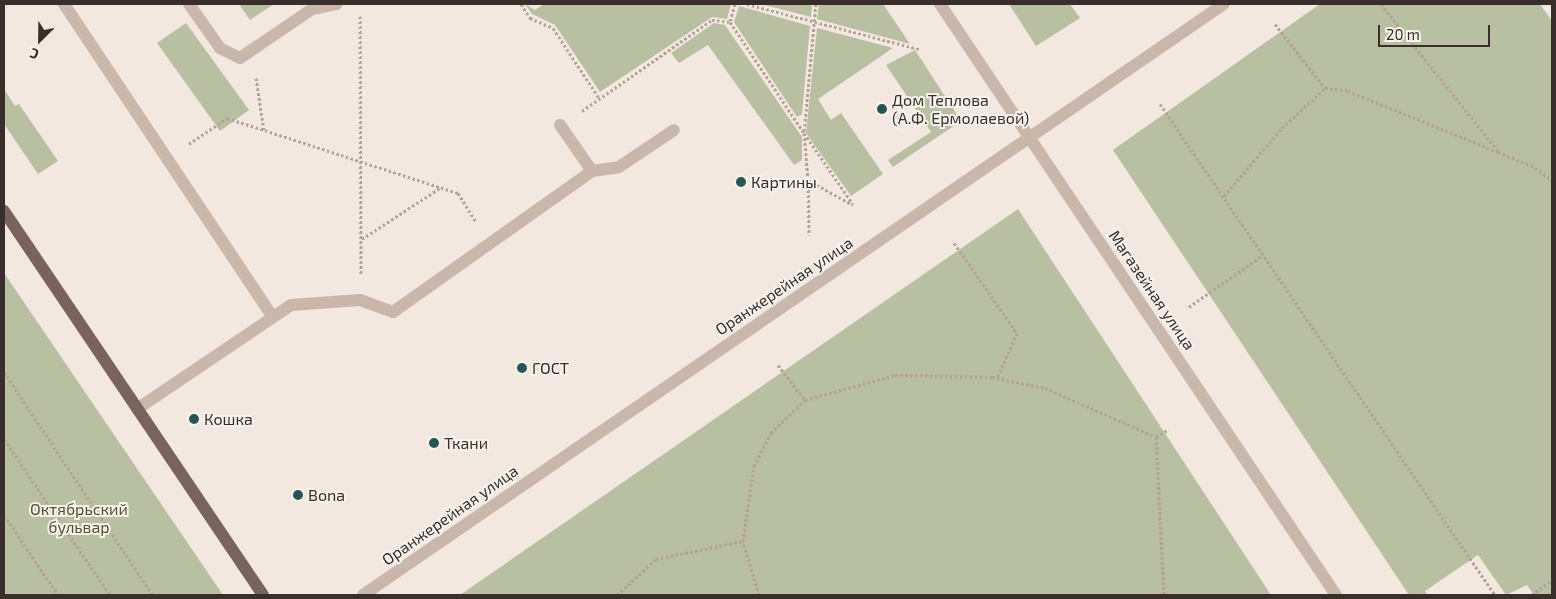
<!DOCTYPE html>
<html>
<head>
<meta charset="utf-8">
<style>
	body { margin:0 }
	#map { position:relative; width:1556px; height:599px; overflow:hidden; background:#f2e8e0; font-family:"Exo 2",sans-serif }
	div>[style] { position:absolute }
	.green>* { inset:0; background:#b8c0a1 }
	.path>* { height:3px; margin-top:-1.5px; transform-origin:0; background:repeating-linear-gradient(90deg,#b5a197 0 2.5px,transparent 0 5px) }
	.minor>* { height:12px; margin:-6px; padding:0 6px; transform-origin:6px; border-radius:6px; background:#c9b7ac }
	.major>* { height:12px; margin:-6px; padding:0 6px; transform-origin:6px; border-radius:6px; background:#79645d }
	.dots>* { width:14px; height:14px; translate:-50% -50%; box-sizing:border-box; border:2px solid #f9f2ec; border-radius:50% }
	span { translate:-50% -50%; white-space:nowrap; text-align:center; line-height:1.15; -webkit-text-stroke:4px #f9f2ec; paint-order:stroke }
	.poi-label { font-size:16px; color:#382e2b }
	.left { translate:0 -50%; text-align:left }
	.street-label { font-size:16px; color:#382e2b }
	.park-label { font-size:16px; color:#4b5530 }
	.frame { position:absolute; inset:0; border:5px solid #382e2b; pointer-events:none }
	.north { position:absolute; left:15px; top:15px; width:50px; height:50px; -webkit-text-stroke:4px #f9f2ec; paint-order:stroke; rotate:203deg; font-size:14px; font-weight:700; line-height:20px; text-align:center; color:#382e2b }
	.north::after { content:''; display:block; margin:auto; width:18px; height:22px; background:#382e2b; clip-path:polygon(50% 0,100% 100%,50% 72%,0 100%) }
	.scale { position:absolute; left:1378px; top:25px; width:112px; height:22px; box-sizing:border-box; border:2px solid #382e2b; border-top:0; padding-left:6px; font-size:15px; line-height:18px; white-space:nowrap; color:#382e2b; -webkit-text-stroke:4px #f9f2ec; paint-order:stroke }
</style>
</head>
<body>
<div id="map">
	<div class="green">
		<i style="clip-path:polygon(239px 4px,274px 4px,250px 20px)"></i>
		<i style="clip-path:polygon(525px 4px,535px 10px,544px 4px,731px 4px,727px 19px,712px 17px,600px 92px,555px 25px,532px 14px)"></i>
		<i style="clip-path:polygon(761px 4px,812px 4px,811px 17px)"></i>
		<i style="clip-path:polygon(819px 4px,883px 4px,910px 44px,817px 19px)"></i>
		<i style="clip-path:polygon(1009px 4px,1070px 4px,1080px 18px,1036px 46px)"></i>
		<i style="clip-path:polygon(1320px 4px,1540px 4px,1552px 21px,1552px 595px,1534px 595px,1527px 585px,1506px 595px,1478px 555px,1425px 591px,1427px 595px,1409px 595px,1113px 150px)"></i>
		<i style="clip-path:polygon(739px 6px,810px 26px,802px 114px,797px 117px,734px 22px)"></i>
		<i style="clip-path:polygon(186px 23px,249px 110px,220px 131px,157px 43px)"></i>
		<i style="clip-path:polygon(714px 23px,725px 25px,802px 137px,802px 160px,794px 165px,708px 45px,679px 63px,671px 53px)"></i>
		<i style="clip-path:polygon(817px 28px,893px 48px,818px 99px,831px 120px,841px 113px,883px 174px,851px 196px,806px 133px)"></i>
		<i style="clip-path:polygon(915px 50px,961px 121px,893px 167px,888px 160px,931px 132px,886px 65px)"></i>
		<i style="clip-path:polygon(4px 89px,15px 106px,19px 104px,58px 161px,38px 174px,4px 124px)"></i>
		<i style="clip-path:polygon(1018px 209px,1271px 595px,460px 595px)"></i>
		<i style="clip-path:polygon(4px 273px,223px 595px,4px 595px)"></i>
	</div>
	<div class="path">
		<i style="left:521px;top:4px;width:17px;rotate:57deg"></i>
		<i style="left:530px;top:18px;width:25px;rotate:23deg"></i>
		<i style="left:553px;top:28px;width:84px;rotate:56.7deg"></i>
		<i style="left:735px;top:4px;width:19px;rotate:106deg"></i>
		<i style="left:730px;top:22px;width:133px;rotate:56.3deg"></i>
		<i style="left:804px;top:133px;width:47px;rotate:85.1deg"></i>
		<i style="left:808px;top:180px;width:51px;rotate:29.1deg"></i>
		<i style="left:747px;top:4px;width:178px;rotate:14.7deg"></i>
		<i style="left:816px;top:4px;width:130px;rotate:95.3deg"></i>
		<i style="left:804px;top:133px;width:86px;rotate:55.4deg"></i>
		<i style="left:1381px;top:4px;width:188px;rotate:51.5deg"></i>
		<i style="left:360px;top:16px;width:259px;rotate:89.8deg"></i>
		<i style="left:1275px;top:24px;width:81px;rotate:52deg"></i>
		<i style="left:1325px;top:88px;width:23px;rotate:7deg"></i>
		<i style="left:1348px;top:91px;width:162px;rotate:22.1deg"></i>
		<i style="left:1498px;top:152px;width:35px;rotate:22deg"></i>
		<i style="left:1531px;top:165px;width:26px;rotate:36deg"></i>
		<i style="left:256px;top:78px;width:53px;rotate:81.3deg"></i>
		<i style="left:1160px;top:104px;width:594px;rotate:55.7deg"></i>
		<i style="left:582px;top:111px;width:159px;rotate:-35deg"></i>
		<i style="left:712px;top:20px;width:18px;rotate:6deg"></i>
		<i style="left:189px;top:144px;width:46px;rotate:-34.4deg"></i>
		<i style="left:227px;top:118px;width:243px;rotate:18deg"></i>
		<i style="left:458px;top:193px;width:34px;rotate:58deg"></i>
		<i style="left:808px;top:180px;width:55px;rotate:89deg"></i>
		<i style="left:1224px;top:196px;width:89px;rotate:-49.5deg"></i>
		<i style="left:1282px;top:128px;width:59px;rotate:-42.9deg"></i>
		<i style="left:362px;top:239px;width:93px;rotate:-33.2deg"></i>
		<i style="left:954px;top:243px;width:110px;rotate:55deg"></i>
		<i style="left:1017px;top:333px;width:49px;rotate:114deg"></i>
		<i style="left:1189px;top:307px;width:90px;rotate:-35.1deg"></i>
		<i style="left:778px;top:365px;width:44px;rotate:52.4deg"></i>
		<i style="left:4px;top:372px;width:268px;rotate:56.3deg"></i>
		<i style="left:1156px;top:437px;width:158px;rotate:87.1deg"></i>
		<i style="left:1156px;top:437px;width:15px;rotate:-32deg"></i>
		<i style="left:4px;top:439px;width:189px;rotate:55.8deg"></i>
		<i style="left:4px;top:515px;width:97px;rotate:56deg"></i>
		<i style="left:617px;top:595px;width:53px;rotate:-42.7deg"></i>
		<i style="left:656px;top:559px;width:89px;rotate:-11.7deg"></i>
		<i style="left:759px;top:595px;width:56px;rotate:-106.5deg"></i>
		<i style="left:743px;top:541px;width:76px;rotate:-81.7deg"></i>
		<i style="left:754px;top:466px;width:37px;rotate:-63deg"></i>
		<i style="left:771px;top:433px;width:47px;rotate:-44.1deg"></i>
		<i style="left:805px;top:400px;width:93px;rotate:-15.5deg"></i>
		<i style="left:895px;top:375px;width:97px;rotate:1.2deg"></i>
		<i style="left:992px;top:377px;width:54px;rotate:11.7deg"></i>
		<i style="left:1045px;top:388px;width:121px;rotate:23.8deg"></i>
		<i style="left:1532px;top:595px;width:25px;rotate:-37deg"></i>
	</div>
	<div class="minor">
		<i style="left:64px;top:4px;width:375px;rotate:56.3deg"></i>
		<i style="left:189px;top:4px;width:54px;rotate:54.8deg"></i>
		<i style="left:220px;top:48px;width:22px;rotate:27deg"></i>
		<i style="left:240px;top:58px;width:87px;rotate:-34.2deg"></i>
		<i style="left:312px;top:9px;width:25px;rotate:-11deg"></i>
		<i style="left:940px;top:4px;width:711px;rotate:56.18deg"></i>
		<i style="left:592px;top:171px;width:27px;rotate:-8deg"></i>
		<i style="left:619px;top:167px;width:66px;rotate:-33.9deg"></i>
		<i style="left:137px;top:409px;width:186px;rotate:-34deg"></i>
		<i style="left:291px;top:305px;width:69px;rotate:-4.1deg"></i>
		<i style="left:360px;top:300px;width:35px;rotate:20deg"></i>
		<i style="left:393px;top:312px;width:244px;rotate:-35.3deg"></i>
		<i style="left:592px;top:171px;width:56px;rotate:-124.8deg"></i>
		<i style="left:363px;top:595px;width:1044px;rotate:-34.47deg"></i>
	</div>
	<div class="major">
		<i style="left:4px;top:211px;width:463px;rotate:56deg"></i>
	</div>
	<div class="dots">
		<i style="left:882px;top:109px;background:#235756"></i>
		<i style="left:741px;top:182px;background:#235756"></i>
		<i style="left:522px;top:368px;background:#235756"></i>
		<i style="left:194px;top:419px;background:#235756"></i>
		<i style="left:434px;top:443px;background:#235756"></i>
		<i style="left:298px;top:495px;background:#235756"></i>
	</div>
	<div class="poi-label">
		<span class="left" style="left:892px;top:109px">Дом Теплова<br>(А.Ф. Ермолаевой)</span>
		<span class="left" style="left:751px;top:182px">Картины</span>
		<span class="left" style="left:532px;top:368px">ГОСТ</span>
		<span class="left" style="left:204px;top:419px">Кошка</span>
		<span class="left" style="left:444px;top:443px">Ткани</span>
		<span class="left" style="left:308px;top:495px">Bona</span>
	</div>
	<div class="street-label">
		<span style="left:784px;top:286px;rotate:-34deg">Оранжерейная улица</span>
		<span style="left:1152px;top:290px;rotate:56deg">Магазейная улица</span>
		<span style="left:450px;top:515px;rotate:-35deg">Оранжерейная улица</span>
	</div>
	<div class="park-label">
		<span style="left:79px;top:518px">Октябрьский<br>бульвар</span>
	</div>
	<div class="frame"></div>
	<div class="north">С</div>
	<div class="scale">20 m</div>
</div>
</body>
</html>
